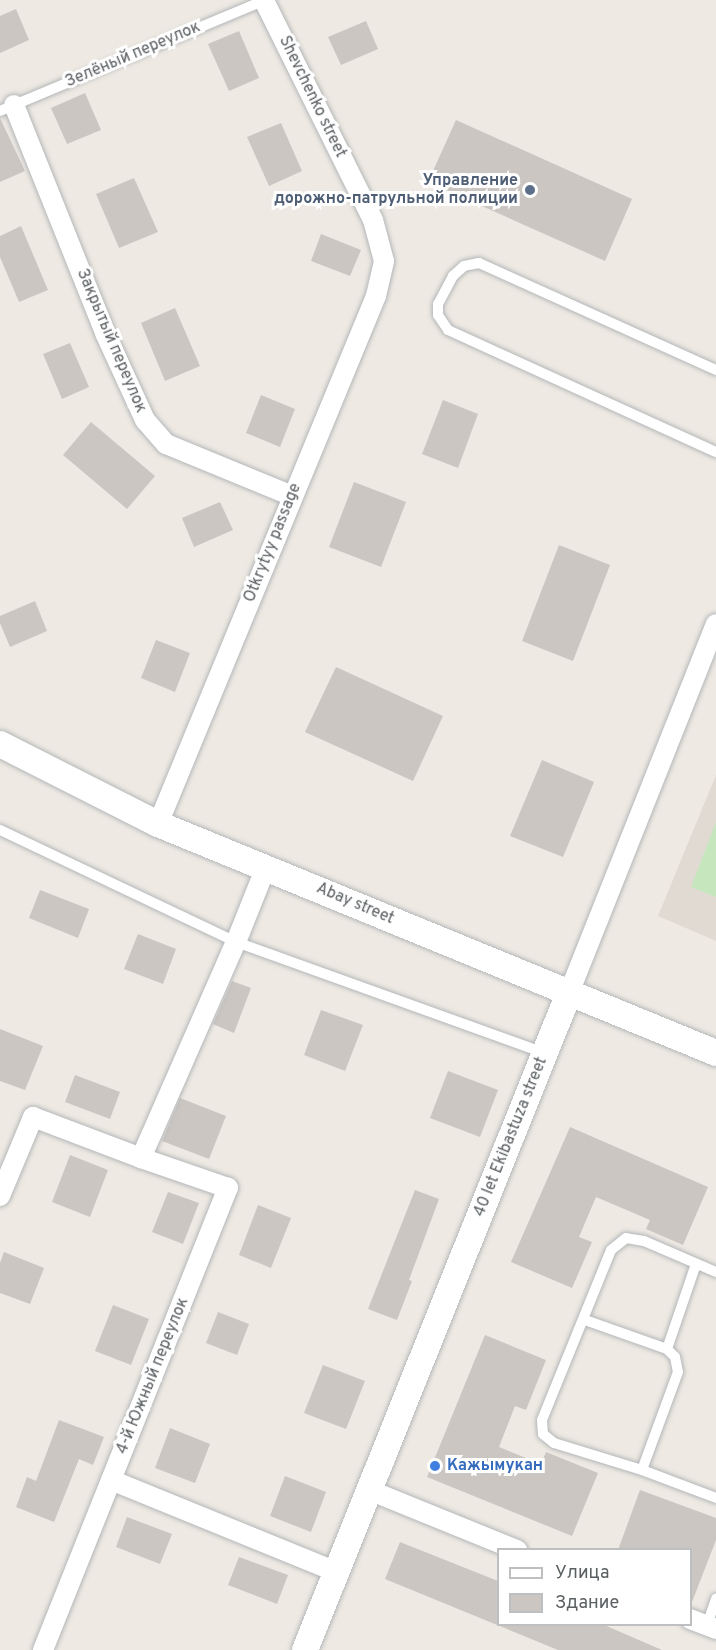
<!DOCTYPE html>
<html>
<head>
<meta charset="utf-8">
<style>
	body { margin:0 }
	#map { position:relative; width:716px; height:1650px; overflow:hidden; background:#eee9e2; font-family:Overpass,sans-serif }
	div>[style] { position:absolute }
	.education>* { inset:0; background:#e0dad3 }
	.green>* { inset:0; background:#c6e6be }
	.building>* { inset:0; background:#cbc6c2 }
	.roads { filter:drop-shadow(0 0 2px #b3b7ba) drop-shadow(0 0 2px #b3b7ba) }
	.service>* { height:10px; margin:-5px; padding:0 5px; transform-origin:5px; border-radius:5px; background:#fff }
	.minor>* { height:20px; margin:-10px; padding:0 10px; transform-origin:10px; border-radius:10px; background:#fff }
	.tertiary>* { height:26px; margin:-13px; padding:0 13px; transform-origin:13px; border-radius:13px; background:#fff }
	.dots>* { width:16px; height:16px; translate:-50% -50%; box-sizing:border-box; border:3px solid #fff; border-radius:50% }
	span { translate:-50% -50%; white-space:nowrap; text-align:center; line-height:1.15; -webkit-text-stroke:6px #fff; paint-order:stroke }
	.street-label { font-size:16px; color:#5b6063 }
	.service-label { font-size:16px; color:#4e5e75; font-weight:700 }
	.right { translate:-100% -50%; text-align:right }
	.shop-label { font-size:16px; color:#366cbe; font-weight:700 }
	.left { translate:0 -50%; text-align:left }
	.legend { position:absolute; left:497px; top:1548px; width:195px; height:78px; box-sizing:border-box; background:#fff; border:2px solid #bdbfc1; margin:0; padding:8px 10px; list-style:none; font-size:18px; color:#5b6063 }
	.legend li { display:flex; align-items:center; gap:12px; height:30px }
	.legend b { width:30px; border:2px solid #bdbfc1 }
</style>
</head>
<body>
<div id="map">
	<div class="education">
		<i style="clip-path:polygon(716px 775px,716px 941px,658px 916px)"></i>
	</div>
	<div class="green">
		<i style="clip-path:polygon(716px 822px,716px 897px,691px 887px)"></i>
	</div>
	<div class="building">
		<i style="clip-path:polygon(16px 9px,29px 40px,0 53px,0 16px)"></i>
		<i style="clip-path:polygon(366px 21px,378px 49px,341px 65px,328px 37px)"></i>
		<i style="clip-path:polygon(239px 31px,259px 78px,229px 91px,208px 44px)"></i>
		<i style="clip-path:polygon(85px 93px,101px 130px,67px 144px,51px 108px)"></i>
		<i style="clip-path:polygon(0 118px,25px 171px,0 182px)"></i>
		<i style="clip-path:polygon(456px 120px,632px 199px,605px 261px,428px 182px)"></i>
		<i style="clip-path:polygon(281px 123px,302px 171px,269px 186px,247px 137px)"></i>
		<i style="clip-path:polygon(134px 178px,158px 232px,119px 248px,96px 194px)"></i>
		<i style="clip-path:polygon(21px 226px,48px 290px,19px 302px,0 257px,0 236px)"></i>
		<i style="clip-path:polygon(321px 234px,361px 250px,350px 276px,311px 261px)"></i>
		<i style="clip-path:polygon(175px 308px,200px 366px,165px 381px,141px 323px)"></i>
		<i style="clip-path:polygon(70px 343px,89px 387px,62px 399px,43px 354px)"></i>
		<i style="clip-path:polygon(261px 395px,295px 409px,280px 447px,246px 433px)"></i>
		<i style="clip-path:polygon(443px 400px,478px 414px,458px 468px,422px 454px)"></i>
		<i style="clip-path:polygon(91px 422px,155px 476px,127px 509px,63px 455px)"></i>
		<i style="clip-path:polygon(354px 482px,406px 502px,381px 567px,329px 547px)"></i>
		<i style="clip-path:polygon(220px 502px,233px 530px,194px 547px,182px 518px)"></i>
		<i style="clip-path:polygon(559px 545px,610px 565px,573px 661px,522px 641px)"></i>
		<i style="clip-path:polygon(35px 601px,47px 631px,10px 647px,0 623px,0 616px)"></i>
		<i style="clip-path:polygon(156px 640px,190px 653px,175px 692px,141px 678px)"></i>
		<i style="clip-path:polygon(336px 667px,443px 716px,413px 781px,305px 732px)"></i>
		<i style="clip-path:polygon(542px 760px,594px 782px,563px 857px,510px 836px)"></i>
		<i style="clip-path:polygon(40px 890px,89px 909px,78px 938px,29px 918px)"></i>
		<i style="clip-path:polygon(138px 934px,176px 949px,163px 984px,124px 969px)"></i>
		<i style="clip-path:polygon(232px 981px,251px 988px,234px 1033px,213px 1024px)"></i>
		<i style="clip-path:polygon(321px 1010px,363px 1025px,345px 1071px,304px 1055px)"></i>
		<i style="clip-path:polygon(0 1029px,43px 1046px,25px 1090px,0 1081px)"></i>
		<i style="clip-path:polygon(448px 1071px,498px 1090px,480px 1137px,430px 1118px)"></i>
		<i style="clip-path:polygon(75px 1075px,120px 1092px,110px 1119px,65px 1102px)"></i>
		<i style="clip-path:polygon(180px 1098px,226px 1116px,209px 1159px,162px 1141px)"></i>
		<i style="clip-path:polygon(570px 1127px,708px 1187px,683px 1245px,646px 1229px,650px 1220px,596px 1197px,579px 1237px,592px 1242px,572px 1288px,511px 1262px)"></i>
		<i style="clip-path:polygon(70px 1155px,108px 1170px,90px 1217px,52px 1202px)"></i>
		<i style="clip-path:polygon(415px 1190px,439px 1199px,409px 1280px,412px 1281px,397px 1320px,368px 1309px)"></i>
		<i style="clip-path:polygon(168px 1192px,199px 1203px,183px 1244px,152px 1232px)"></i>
		<i style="clip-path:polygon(258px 1205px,291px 1218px,271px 1268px,239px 1255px)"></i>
		<i style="clip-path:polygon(4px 1252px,44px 1268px,30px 1304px,0 1293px,0 1263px)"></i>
		<i style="clip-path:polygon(113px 1305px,149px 1319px,131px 1365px,95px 1351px)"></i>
		<i style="clip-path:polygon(218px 1312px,249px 1324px,237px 1355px,206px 1343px)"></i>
		<i style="clip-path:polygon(485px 1335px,546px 1360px,526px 1410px,515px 1406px,499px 1447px,541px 1464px,546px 1452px,598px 1473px,572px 1536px,427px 1477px)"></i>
		<i style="clip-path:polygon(323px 1365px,365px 1381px,346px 1429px,304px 1413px)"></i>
		<i style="clip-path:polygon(59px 1420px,104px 1437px,93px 1465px,79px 1459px,54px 1522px,16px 1507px,27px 1477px,36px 1481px)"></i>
		<i style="clip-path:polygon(170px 1428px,210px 1444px,195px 1483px,155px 1468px)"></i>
		<i style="clip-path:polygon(285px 1476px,326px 1492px,311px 1532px,270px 1516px)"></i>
		<i style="clip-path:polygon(640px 1490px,716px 1518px,716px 1540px,692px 1602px,690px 1550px,618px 1550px)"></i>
		<i style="clip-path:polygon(127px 1517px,172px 1534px,160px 1564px,116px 1547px)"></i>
		<i style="clip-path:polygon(400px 1542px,498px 1581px,498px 1624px,602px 1624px,662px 1650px,558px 1650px,385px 1579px)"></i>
		<i style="clip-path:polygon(239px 1557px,288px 1575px,277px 1604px,228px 1585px)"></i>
	</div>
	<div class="roads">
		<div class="service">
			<i style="left:0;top:111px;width:288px;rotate:-22.7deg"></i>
			<i style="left:716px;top:370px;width:260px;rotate:-155.7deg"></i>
			<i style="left:479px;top:263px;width:15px;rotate:169deg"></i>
			<i style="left:464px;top:266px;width:15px;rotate:138deg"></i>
			<i style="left:453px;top:276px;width:32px;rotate:118deg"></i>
			<i style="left:438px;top:304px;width:11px;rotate:90deg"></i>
			<i style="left:438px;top:315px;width:18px;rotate:56deg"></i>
			<i style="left:448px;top:330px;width:294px;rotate:24.5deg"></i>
			<i style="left:0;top:830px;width:261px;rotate:25.4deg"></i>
			<i style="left:236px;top:942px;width:328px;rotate:19.8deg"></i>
			<i style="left:716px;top:1272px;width:78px;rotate:-156.7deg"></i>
			<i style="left:644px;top:1241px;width:18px;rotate:-171deg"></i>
			<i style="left:626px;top:1238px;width:19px;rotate:141deg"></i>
			<i style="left:611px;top:1250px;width:183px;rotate:112.1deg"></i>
			<i style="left:542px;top:1420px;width:14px;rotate:86deg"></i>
			<i style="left:543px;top:1434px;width:14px;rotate:39deg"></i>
			<i style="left:554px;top:1443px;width:92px;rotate:17.1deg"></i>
			<i style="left:642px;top:1470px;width:79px;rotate:20.7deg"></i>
			<i style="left:585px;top:1320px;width:87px;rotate:19.5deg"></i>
			<i style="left:667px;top:1349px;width:11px;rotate:45deg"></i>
			<i style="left:675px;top:1357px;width:15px;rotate:79deg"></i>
			<i style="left:678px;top:1372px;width:104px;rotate:110.2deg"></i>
			<i style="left:667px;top:1349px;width:90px;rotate:-71.2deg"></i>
			<i style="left:707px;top:1625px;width:28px;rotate:-71deg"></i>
		</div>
		<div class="minor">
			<i style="left:14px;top:105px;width:245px;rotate:68.2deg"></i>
			<i style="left:105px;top:333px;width:96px;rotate:65.3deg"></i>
			<i style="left:145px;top:420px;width:32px;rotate:49deg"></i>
			<i style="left:166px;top:444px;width:136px;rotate:22.4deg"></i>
			<i style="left:158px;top:824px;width:571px;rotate:-67.57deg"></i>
			<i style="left:376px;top:296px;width:36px;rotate:-77deg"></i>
			<i style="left:384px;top:261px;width:42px;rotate:-105deg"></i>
			<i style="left:373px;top:220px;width:246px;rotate:-116.4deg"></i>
			<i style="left:569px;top:993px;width:397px;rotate:-68.3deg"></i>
			<i style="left:0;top:1196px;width:86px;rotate:-67.3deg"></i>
			<i style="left:33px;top:1117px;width:116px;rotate:20.8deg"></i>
			<i style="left:111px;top:1480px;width:243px;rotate:22.2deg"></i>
			<i style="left:369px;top:1490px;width:160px;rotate:22.1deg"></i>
			<i style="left:690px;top:1619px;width:28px;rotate:21deg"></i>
			<i style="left:43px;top:1650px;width:498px;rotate:-68.2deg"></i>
			<i style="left:228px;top:1188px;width:92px;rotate:-161deg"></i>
			<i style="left:141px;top:1158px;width:236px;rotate:-66.3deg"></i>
			<i style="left:236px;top:942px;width:81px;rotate:-68.2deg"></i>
		</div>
		<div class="tertiary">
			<i style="left:0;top:744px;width:177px;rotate:26.9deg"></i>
			<i style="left:158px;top:824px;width:603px;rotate:22.31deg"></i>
			<i style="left:305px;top:1650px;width:708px;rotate:-68.11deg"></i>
		</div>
	</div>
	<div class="dots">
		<i style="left:530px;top:190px;background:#5c6f8a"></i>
		<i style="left:435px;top:1466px;background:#3f7fe0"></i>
	</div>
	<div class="street-label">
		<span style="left:133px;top:55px;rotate:-23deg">Зелёный переулок</span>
		<span style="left:312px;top:97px;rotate:64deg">Shevchenko street</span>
		<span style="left:111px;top:341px;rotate:67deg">Закрытый переулок</span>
		<span style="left:273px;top:543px;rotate:-68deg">Otkrytyy passage</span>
		<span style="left:355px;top:904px;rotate:23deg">Abay street</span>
		<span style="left:511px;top:1137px;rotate:-68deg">40 let Ekibastuza street</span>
		<span style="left:153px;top:1376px;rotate:-68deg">4-й Южный переулок</span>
	</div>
	<div class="service-label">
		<span class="right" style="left:518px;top:190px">Управление<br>дорожно-патрульной полиции</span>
	</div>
	<div class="shop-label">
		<span class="left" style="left:447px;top:1466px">Кажымукан</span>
	</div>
	<ul class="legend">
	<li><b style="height:8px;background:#fff"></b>Улица</li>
	<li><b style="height:16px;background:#cbc6c2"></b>Здание</li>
	</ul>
</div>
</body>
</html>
